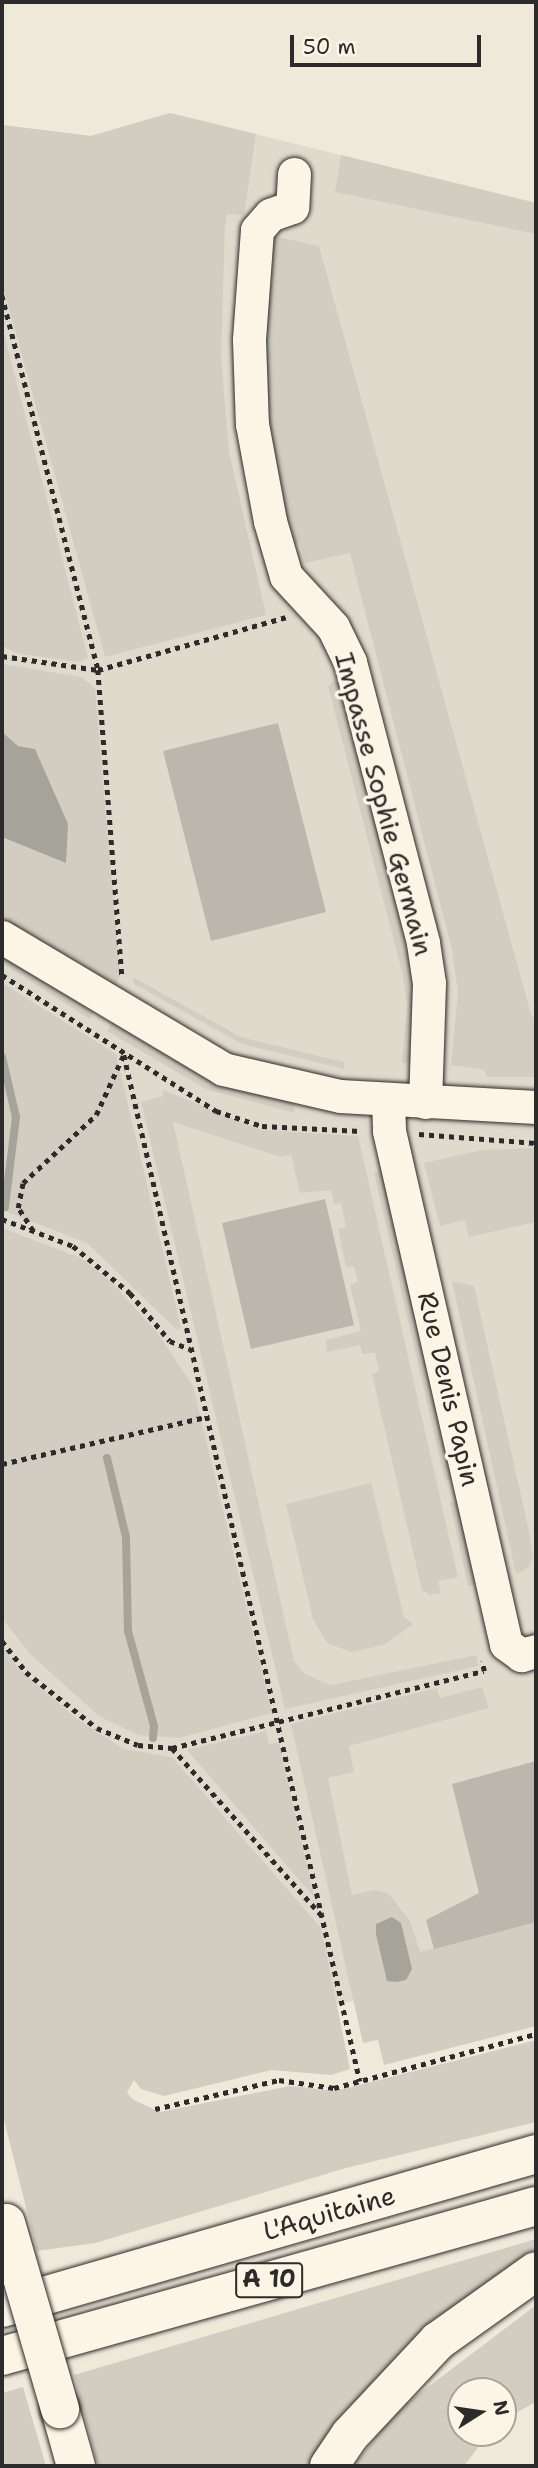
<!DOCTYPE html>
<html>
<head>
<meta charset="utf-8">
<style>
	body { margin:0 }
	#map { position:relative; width:538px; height:2468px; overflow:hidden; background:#efe9da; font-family:"Shantell Sans",sans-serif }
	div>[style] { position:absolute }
	.built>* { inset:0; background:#e0dacc }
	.green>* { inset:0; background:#d2cdc0 }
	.water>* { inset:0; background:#a6a399 }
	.stream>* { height:8px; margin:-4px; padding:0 4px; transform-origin:4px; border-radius:4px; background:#a6a399 }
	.building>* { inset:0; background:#bcb7ac }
	.path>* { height:4.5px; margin-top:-2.25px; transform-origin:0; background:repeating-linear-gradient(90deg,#2b2b2b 0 5px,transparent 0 10px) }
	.roads { filter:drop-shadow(0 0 2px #2b2b2b) drop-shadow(0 0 2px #2b2b2b) }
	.minor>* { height:33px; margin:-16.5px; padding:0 16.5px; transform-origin:16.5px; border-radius:16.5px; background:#fcf5e5 }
	.highway>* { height:38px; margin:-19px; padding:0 19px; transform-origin:19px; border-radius:19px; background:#fcf5e5 }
	.bridges { filter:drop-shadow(0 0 2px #2b2b2b) drop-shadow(0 0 2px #2b2b2b) }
	.highway-bridge>* { height:38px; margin:-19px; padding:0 19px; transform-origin:19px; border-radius:19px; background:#fcf5e5 }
	span { translate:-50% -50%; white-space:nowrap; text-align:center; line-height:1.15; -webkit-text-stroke:7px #fcf5e5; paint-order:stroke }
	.shield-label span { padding:2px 5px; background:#fcf5e5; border:2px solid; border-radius:5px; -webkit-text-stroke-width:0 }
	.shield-label { font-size:24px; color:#2b2b2b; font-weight:700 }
	.street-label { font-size:26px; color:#2b2b2b }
	.frame { position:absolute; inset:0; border:4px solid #2b2b2b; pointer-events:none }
	.north { position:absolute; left:447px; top:2377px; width:70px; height:70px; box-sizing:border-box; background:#fcf5e5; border:2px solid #a8a49b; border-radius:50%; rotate:78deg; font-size:19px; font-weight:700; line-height:28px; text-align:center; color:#2b2b2b }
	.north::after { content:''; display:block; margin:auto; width:24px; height:32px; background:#2b2b2b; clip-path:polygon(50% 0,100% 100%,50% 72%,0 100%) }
	.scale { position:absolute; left:290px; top:35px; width:191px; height:32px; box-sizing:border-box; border:4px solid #2b2b2b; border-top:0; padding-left:9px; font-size:21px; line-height:24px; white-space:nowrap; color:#2b2b2b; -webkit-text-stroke:5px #fcf5e5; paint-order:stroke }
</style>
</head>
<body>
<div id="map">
	<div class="built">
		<i style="clip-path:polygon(170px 113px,536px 203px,536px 1959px,88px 2061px,2px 1889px,2px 125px,91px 136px)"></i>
	</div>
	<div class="green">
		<i style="clip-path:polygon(170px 113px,256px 134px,244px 215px,227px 214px,225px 225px,221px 357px,229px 451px,266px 615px,105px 657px,2px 283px,2px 125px,91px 136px)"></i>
		<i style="clip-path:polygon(341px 155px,536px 203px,536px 234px,335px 192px)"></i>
		<i style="clip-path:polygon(268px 235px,319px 246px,531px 1014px,536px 1020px,536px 1077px,487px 1077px,485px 1070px,451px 1065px,458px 992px,452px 950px,350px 553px,305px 563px,300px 542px,290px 548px,268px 447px,261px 338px)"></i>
		<i style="clip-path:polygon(2px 326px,88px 658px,80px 662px,20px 654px,2px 646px)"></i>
		<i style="clip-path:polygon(2px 664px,81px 677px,95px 688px,120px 975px,115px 988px,2px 919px)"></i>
		<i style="clip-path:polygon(342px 676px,417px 968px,412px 1063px,402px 1063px,407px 1005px,403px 976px,328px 686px)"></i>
		<i style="clip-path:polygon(2px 948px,94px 1009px,90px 1019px,2px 963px)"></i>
		<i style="clip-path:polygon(133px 977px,241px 1037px,344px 1062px,344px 1069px,242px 1044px,134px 984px)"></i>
		<i style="clip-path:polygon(2px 983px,116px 1054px,181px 1328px,177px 1330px,87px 1243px,2px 1210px)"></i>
		<i style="clip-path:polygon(113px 1021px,294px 1101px,294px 1113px,206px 1089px,107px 1031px)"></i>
		<i style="clip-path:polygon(163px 1090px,261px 1130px,358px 1136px,458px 1577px,438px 1581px,441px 1593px,430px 1595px,422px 1590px,372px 1374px,379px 1371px,375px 1353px,362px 1354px,360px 1345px,327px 1352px,326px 1340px,361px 1331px,350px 1285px,358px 1282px,354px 1266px,346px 1267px,338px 1229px,346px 1227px,341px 1203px,334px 1204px,331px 1190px,300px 1193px,291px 1155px,281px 1157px,173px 1122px,294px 1661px,305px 1674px,331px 1685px,476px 1655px,478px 1666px,285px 1709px,141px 1102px,163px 1096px)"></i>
		<i style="clip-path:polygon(536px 1148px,536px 1222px,469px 1237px,465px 1220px,440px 1226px,424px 1163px,482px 1150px)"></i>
		<i style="clip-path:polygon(386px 1169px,453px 1479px,445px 1481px,374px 1173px)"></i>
		<i style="clip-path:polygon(2px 1228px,81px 1258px,112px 1283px,156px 1331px,193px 1386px,272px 1713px,179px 1738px,139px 1735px,100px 1717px,30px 1654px,2px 1618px)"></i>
		<i style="clip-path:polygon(452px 1281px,474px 1286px,529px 1531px,533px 1556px,529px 1567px,516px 1574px)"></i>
		<i style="clip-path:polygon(371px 1483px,404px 1617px,413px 1624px,384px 1645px,351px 1652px,327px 1643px,313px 1619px,286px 1504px)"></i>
		<i style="clip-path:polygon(458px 1500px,477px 1584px,468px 1586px,450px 1502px)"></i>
		<i style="clip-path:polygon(2px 1646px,18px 1668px,77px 1719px,124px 1749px,172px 1757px,321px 1928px,350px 2069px,331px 2075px,271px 2070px,164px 2096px,141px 2089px,134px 2080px,127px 2093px,134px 2100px,160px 2112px,290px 2086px,336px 2091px,536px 2040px,536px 2122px,346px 2168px,95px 2243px,37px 2251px,2px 2112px)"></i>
		<i style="clip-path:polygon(482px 1687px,489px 1708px,349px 1746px,354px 1772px,328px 1778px,352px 1895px,375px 1890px,388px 1893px,410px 1921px,420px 1952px,536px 1922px,536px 2026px,384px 2065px,378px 2040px,363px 2043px,291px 1724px,437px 1688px,440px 1698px)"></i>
		<i style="clip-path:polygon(266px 1731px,269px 1744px,279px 1742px,314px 1897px,187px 1750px)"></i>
		<i style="clip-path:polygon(536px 2239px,536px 2261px,319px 2466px,98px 2466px,74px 2375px)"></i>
		<i style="clip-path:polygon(536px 2305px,536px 2402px,503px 2420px,503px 2391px,461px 2391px,461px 2433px,489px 2433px,464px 2466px,353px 2466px,395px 2412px)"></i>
		<i style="clip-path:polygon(23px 2387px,46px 2466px,2px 2466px,2px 2393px)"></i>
	</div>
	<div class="water">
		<i style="clip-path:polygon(2px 732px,18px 746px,35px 749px,68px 824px,66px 863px,2px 837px)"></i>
		<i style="clip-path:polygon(392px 1917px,401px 1923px,412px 1969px,406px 1980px,396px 1982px,387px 1981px,376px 1934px,376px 1924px)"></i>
	</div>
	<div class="stream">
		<i style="left:2px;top:1057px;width:62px;rotate:76.9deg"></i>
		<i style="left:16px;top:1117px;width:91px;rotate:97deg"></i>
		<i style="left:107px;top:1458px;width:81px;rotate:76.5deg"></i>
		<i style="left:126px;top:1537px;width:94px;rotate:88.8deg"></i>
		<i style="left:128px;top:1631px;width:98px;rotate:74.7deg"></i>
		<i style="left:154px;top:1726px;width:12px;rotate:95deg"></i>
	</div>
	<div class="building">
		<i style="clip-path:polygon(278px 723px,326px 912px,211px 941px,163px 751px)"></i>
		<i style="clip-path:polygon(325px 1199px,354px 1325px,251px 1349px,222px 1223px)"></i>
		<i style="clip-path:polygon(536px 1761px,536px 1922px,434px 1949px,426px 1920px,479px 1893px,452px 1784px)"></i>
	</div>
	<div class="path">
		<i style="left:2px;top:295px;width:387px;rotate:75.6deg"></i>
		<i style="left:98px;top:670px;width:306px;rotate:85.5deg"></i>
		<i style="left:2px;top:656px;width:97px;rotate:8.3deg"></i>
		<i style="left:98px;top:670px;width:195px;rotate:-15.7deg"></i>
		<i style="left:2px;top:975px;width:254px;rotate:32.4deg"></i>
		<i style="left:216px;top:1111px;width:48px;rotate:18.1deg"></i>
		<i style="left:262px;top:1126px;width:99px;rotate:2.9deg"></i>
		<i style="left:124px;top:1055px;width:1053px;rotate:77.05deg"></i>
		<i style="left:419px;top:1134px;width:117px;rotate:4.4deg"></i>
		<i style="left:2px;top:1219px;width:76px;rotate:20.8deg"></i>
		<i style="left:73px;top:1246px;width:74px;rotate:39.5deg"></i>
		<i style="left:130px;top:1293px;width:62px;rotate:50.2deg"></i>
		<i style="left:170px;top:1341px;width:22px;rotate:22deg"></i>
		<i style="left:33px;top:1231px;width:27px;rotate:-123deg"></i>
		<i style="left:18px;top:1208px;width:25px;rotate:-79deg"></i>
		<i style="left:23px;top:1183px;width:100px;rotate:-43deg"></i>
		<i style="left:96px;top:1115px;width:65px;rotate:-65.4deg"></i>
		<i style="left:2px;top:1464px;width:208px;rotate:-13deg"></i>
		<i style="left:2px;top:1641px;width:39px;rotate:52deg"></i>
		<i style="left:26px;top:1672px;width:90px;rotate:38.3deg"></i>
		<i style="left:97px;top:1728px;width:44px;rotate:22.5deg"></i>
		<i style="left:138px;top:1745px;width:34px;rotate:5deg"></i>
		<i style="left:172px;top:1748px;width:321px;rotate:-13.9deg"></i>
		<i style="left:484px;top:1671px;width:10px;rotate:-101deg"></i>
		<i style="left:172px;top:1748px;width:227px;rotate:48.2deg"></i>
		<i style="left:155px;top:2109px;width:127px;rotate:-13.2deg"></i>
		<i style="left:279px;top:2080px;width:56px;rotate:8.3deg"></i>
		<i style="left:334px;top:2088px;width:209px;rotate:-15deg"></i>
	</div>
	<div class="roads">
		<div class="minor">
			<i style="left:294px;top:174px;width:33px;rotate:93deg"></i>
			<i style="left:292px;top:207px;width:23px;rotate:160deg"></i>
			<i style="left:270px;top:215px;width:20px;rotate:131deg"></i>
			<i style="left:257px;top:230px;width:110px;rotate:94.2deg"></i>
			<i style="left:249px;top:340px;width:84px;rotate:88deg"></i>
			<i style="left:252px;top:424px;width:99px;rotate:79.5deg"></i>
			<i style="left:270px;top:521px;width:57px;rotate:73.8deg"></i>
			<i style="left:286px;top:576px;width:69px;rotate:47.3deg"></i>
			<i style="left:333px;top:627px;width:39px;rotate:64deg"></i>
			<i style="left:350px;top:662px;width:290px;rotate:75.4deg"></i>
			<i style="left:423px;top:943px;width:40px;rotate:81.5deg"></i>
			<i style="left:429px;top:983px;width:119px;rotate:91.9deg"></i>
			<i style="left:2px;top:937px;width:257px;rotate:30.8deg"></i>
			<i style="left:223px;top:1069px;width:120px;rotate:13deg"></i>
			<i style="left:340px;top:1096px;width:196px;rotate:3.2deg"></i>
			<i style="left:388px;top:1100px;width:31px;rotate:88deg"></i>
			<i style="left:389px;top:1131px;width:526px;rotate:77.15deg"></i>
			<i style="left:506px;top:1644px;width:19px;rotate:36deg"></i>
			<i style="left:521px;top:1655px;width:16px;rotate:-15deg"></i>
		</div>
		<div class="highway">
			<i style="left:2px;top:2308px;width:556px;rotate:-16.09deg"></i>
			<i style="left:2px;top:2356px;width:555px;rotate:-15.69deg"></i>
			<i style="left:60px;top:2409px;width:59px;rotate:74.3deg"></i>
			<i style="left:329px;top:2466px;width:37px;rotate:-56deg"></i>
			<i style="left:350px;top:2435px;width:129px;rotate:-46.9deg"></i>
			<i style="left:438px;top:2341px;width:120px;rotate:-35.5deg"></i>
		</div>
	</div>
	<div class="bridges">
		<div class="highway-bridge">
			<i style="left:6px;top:2223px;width:194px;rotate:73.8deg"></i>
		</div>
	</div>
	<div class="shield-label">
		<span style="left:269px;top:2280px">A 10</span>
	</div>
	<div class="street-label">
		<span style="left:384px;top:804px;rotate:75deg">Impasse Sophie Germain</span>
		<span style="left:449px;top:1389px;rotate:77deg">Rue Denis Papin</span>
		<span style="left:329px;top:2213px;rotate:-16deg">L'Aquitaine</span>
	</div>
	<div class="frame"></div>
	<div class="north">N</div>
	<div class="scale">50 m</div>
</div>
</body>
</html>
